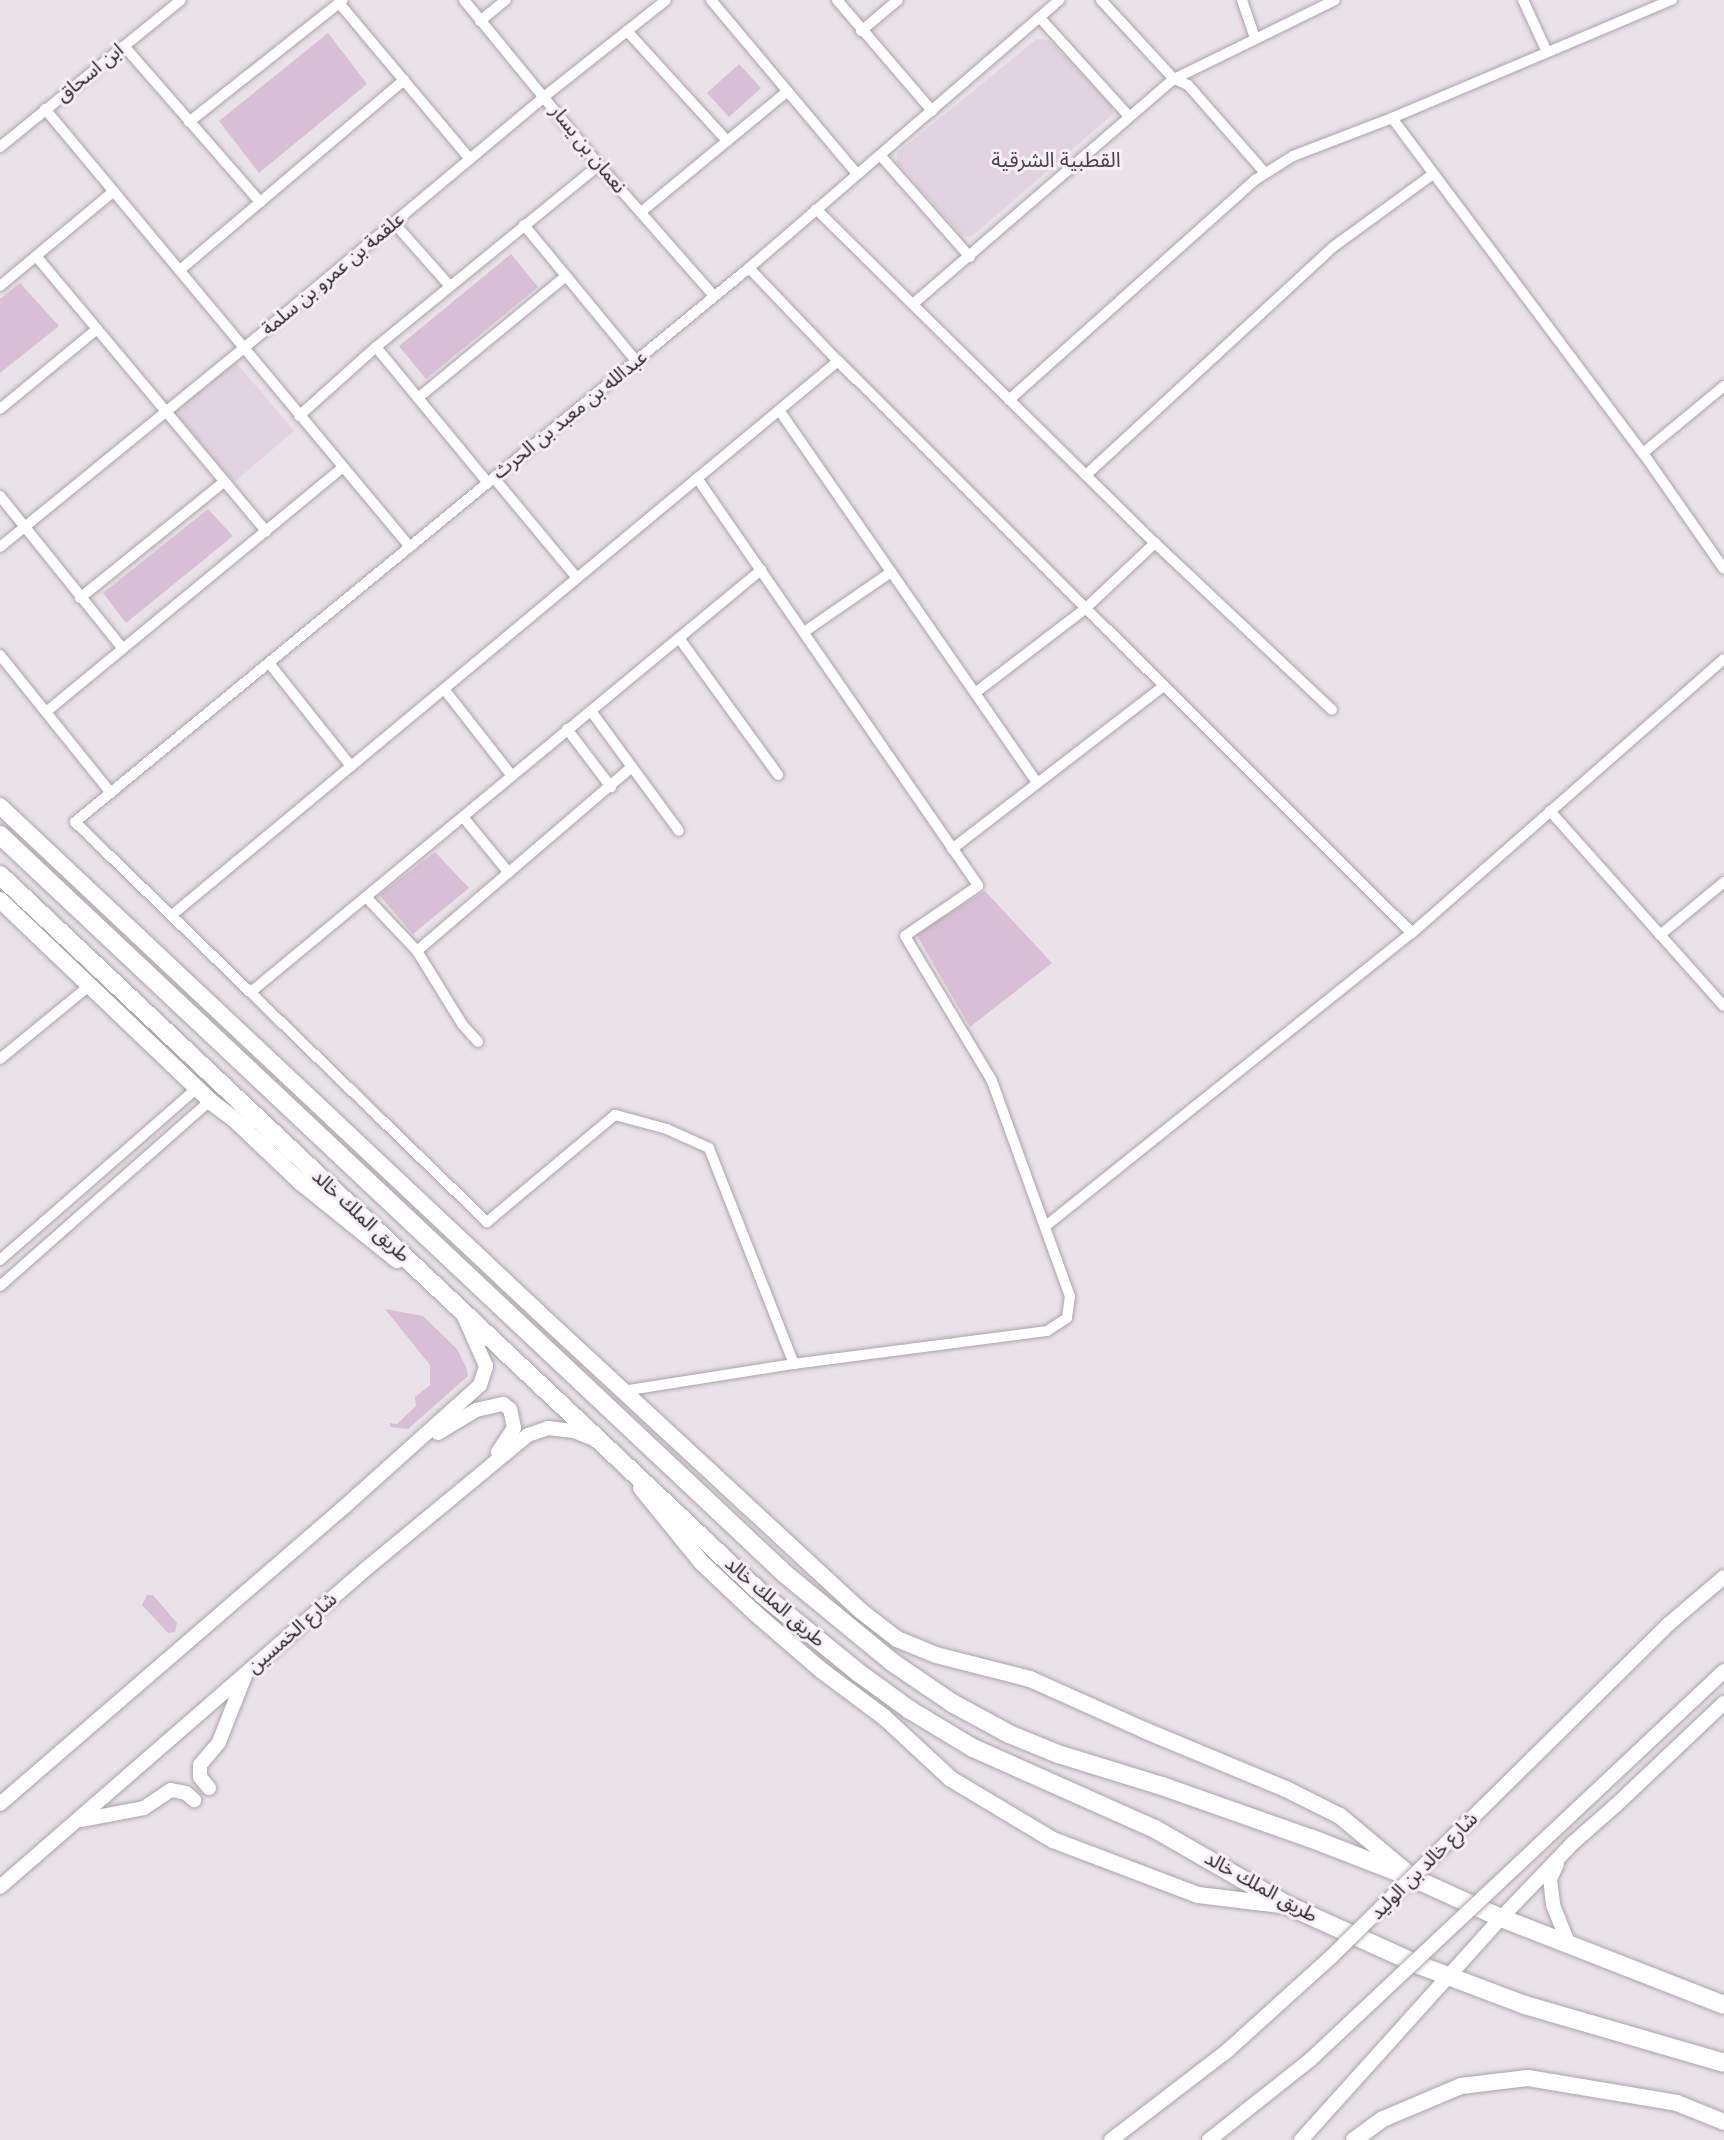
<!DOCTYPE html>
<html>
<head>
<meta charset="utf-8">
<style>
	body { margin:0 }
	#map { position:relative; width:1724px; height:2140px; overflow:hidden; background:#eae2e9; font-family:Figtree,"Noto Sans Arabic",sans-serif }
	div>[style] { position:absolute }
	.built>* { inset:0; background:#e1d3df }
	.green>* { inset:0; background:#d8bfd5 }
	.roads { filter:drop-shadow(0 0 2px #aba3aa) drop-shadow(0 0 2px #aba3aa) }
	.minor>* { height:10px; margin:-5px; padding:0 5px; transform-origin:5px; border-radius:5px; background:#fff }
	.tertiary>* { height:14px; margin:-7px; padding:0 7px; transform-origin:7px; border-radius:7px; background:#fff }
	.secondary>* { height:16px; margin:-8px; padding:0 8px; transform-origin:8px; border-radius:8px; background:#fff }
	.primary>* { height:18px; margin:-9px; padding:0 9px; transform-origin:9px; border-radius:9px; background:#fff }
	.bridges { filter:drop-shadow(0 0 2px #aba3aa) drop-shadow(0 0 2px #aba3aa) }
	.tertiary-bridge>* { height:14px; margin:-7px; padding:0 7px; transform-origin:7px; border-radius:7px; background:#fff }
	span { translate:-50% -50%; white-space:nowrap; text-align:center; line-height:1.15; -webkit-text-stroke:6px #f7eff6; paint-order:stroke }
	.street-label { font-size:19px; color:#242124 }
	.neighbourhood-label { font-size:21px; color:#4a4449 }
</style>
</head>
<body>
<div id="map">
	<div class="built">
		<i style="clip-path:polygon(1037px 39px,1049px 40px,1112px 106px,1113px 114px,971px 237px,962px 236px,897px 162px,897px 153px)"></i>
		<i style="clip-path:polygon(235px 361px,294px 431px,234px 482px,175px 412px)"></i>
	</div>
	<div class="green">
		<i style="clip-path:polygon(328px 33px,367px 84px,259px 173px,219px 121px)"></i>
		<i style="clip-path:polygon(739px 64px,761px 88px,729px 117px,707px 93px)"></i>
		<i style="clip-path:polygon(511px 254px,538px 287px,426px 379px,399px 346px)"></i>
		<i style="clip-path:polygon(20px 283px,59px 326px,0 373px,0 299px)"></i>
		<i style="clip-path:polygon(208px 509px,233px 536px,126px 623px,103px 593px)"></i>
		<i style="clip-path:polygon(435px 852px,469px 888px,413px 934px,379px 895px)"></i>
		<i style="clip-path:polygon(985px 891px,1052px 963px,970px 1027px,916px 934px)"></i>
		<i style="clip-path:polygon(385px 1309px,423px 1316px,457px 1349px,466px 1367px,468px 1376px,408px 1429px,390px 1427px,390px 1423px,397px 1424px,416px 1406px,415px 1397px,430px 1385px,430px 1365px)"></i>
		<i style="clip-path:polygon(147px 1595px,153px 1595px,177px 1623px,175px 1632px,168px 1633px,142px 1605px)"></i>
	</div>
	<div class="roads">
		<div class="minor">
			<i style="left:464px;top:0;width:213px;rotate:50.7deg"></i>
			<i style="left:599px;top:165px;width:174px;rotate:48.7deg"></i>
			<i style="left:711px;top:0;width:227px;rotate:50deg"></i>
			<i style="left:837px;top:0;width:146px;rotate:49.4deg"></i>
			<i style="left:1101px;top:0;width:108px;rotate:47.3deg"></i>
			<i style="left:1174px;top:79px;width:15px;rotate:23deg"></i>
			<i style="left:1188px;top:85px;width:117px;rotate:48.8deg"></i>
			<i style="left:1242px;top:0;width:40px;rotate:71.1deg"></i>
			<i style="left:1523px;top:0;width:57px;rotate:65.2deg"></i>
			<i style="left:339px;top:3px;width:204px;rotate:50deg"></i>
			<i style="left:1040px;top:18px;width:132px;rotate:47.8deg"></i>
			<i style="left:480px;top:21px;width:33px;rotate:-39deg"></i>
			<i style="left:627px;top:31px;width:149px;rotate:47.7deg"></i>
			<i style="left:861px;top:31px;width:48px;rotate:-40deg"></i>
			<i style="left:124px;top:46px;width:207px;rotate:48.9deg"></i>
			<i style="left:45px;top:109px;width:570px;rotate:50.19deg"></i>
			<i style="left:1392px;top:118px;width:419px;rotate:53.2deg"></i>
			<i style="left:1643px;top:453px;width:141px;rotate:55.1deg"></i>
			<i style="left:189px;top:122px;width:196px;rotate:-38.4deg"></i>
			<i style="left:0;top:147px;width:233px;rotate:-39.1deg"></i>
			<i style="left:880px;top:155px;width:136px;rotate:48.6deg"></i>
			<i style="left:816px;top:209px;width:476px;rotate:44.6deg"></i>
			<i style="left:1155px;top:543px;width:243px;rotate:43.3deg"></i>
			<i style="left:641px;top:212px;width:190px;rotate:-39.5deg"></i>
			<i style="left:394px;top:223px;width:84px;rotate:48.4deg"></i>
			<i style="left:524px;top:225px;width:176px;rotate:50.5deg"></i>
			<i style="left:36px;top:256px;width:359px;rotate:50.1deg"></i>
			<i style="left:749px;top:268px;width:129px;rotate:46.3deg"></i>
			<i style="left:838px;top:361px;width:810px;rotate:44.9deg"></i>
			<i style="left:180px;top:270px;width:294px;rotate:-40.3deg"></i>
			<i style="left:0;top:286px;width:148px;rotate:-39.8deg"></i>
			<i style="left:913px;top:304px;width:345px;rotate:-40.8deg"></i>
			<i style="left:1174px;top:79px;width:179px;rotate:-26.1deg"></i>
			<i style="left:376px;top:347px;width:176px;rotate:50.5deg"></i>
			<i style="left:418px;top:398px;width:192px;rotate:-39.5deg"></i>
			<i style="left:1009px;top:400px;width:330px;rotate:-41.8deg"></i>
			<i style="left:1255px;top:180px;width:45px;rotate:-32.3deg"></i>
			<i style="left:1293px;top:156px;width:106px;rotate:-21deg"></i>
			<i style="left:1392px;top:118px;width:304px;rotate:-22.9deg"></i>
			<i style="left:0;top:409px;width:126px;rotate:-39.5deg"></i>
			<i style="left:779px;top:410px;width:454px;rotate:55.3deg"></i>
			<i style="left:299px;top:416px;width:103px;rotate:-41.9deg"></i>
			<i style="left:376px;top:347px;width:288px;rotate:-39.2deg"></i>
			<i style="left:1643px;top:453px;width:105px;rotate:-39.6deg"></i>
			<i style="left:1086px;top:475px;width:336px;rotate:-42.7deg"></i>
			<i style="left:1333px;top:247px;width:124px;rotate:-36.1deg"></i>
			<i style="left:494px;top:478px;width:130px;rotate:50.3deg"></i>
			<i style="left:697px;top:478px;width:495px;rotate:55.4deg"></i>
			<i style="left:978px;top:886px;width:88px;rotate:145.6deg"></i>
			<i style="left:905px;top:936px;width:169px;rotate:59deg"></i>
			<i style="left:992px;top:1081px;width:229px;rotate:70.1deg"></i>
			<i style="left:1070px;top:1296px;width:22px;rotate:98deg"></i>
			<i style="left:1067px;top:1318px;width:24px;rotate:147deg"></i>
			<i style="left:1047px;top:1331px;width:255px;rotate:172.6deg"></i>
			<i style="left:0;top:496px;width:195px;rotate:51.2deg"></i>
			<i style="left:0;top:547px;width:315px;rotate:-39.2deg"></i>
			<i style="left:244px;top:348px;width:393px;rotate:-39.9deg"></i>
			<i style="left:545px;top:96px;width:154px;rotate:-38.4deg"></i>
			<i style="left:80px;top:598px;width:185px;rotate:-38.9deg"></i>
			<i style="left:804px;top:632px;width:106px;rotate:-34.6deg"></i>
			<i style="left:679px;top:638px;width:169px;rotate:54.1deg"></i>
			<i style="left:0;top:655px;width:177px;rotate:51.2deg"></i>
			<i style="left:269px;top:663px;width:132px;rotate:51.5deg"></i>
			<i style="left:444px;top:689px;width:110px;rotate:52deg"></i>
			<i style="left:975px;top:693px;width:140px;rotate:-37.4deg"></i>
			<i style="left:1086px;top:608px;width:95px;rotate:-43.3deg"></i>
			<i style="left:591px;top:711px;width:69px;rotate:53.8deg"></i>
			<i style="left:46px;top:712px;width:384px;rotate:-39.5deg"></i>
			<i style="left:567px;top:729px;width:73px;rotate:52.8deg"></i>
			<i style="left:1550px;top:811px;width:261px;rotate:48.3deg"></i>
			<i style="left:463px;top:817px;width:72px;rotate:50.6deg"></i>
			<i style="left:952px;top:849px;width:267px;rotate:-37.6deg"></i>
			<i style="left:366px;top:897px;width:74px;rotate:46.6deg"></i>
			<i style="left:417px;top:951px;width:86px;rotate:58.3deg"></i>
			<i style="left:462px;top:1024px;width:24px;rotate:48deg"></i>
			<i style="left:172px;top:915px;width:866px;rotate:-39.75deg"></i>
			<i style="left:1660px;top:935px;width:83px;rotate:-39.6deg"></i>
			<i style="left:417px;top:951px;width:283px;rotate:-40.6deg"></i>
			<i style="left:632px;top:767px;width:79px;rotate:53.7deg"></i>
			<i style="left:252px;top:991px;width:661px;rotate:-39.59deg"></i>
			<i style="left:0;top:1059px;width:117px;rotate:-39.4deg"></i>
			<i style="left:1047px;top:1225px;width:467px;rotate:-38.7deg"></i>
			<i style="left:1412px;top:933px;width:415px;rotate:-41.3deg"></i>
			<i style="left:0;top:1260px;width:262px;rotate:-41.1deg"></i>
			<i style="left:0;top:1286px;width:280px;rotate:-41.4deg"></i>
			<i style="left:623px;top:1391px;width:173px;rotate:-9deg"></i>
			<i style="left:794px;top:1364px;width:232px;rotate:-111.5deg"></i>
			<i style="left:709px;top:1148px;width:46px;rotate:-155.7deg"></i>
			<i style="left:667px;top:1129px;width:54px;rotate:-164.9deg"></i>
			<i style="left:615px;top:1115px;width:167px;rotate:140.1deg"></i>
			<i style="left:487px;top:1222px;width:574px;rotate:-135.85deg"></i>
			<i style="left:75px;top:822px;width:872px;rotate:-39.42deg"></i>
			<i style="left:749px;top:268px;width:410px;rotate:-40.8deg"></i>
		</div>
		<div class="tertiary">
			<i style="left:438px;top:1433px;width:44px;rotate:-31.2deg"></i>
			<i style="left:476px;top:1410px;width:28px;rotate:-13deg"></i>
			<i style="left:503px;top:1404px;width:9px;rotate:36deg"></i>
			<i style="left:510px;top:1409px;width:19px;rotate:78deg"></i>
			<i style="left:514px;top:1428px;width:29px;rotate:124deg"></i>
			<i style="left:209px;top:1788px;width:14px;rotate:-129deg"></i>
			<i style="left:200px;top:1777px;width:12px;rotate:-90deg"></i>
			<i style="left:200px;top:1765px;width:30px;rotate:-50deg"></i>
			<i style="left:219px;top:1742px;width:71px;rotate:-68.5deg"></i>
			<i style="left:0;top:1804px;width:453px;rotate:-40.8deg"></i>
			<i style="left:343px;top:1508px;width:184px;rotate:-41.9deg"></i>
			<i style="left:480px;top:1385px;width:20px;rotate:-72deg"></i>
			<i style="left:486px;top:1366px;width:57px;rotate:-113.9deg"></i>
			<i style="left:81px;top:1820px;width:64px;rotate:-10.8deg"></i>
			<i style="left:144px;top:1808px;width:32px;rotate:-34deg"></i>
			<i style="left:171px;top:1790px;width:15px;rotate:11deg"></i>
			<i style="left:186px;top:1793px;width:11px;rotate:41deg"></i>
			<i style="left:1557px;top:1864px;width:17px;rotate:115deg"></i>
			<i style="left:1550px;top:1879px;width:26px;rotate:83deg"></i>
			<i style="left:1553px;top:1905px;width:43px;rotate:68.2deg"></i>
			<i style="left:0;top:1887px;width:486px;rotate:-41deg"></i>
			<i style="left:367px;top:1568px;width:209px;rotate:-39.6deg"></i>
			<i style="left:528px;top:1435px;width:21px;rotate:-19deg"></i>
			<i style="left:548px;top:1428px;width:26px;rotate:7deg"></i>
			<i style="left:574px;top:1431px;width:22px;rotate:22deg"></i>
			<i style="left:1301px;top:2140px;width:299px;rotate:-48deg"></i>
			<i style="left:1501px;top:1918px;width:105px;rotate:-46.2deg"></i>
			<i style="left:1574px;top:1842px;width:56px;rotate:-41.4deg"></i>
			<i style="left:1616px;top:1805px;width:149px;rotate:-43.4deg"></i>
		</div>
		<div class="secondary">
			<i style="left:0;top:806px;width:739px;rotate:43.24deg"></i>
			<i style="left:538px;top:1312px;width:440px;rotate:42.8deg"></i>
			<i style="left:861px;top:1611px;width:46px;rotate:37.9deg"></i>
			<i style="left:897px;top:1639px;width:42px;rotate:22.3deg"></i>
			<i style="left:936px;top:1655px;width:97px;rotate:14.3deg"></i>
			<i style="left:1030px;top:1679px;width:125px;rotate:24.1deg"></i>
			<i style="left:1144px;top:1730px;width:154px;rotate:22.6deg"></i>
			<i style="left:1286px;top:1789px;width:60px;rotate:26.6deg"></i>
			<i style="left:1340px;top:1816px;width:90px;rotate:40deg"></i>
			<i style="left:0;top:900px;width:291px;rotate:43.7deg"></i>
			<i style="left:210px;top:1101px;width:30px;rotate:37deg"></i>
			<i style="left:234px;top:1119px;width:90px;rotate:43.6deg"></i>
			<i style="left:299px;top:1181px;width:126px;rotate:38.9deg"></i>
			<i style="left:641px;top:1488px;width:97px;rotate:50.9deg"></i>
			<i style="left:702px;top:1563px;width:73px;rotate:43.3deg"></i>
			<i style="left:755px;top:1613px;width:87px;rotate:40.8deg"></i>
			<i style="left:821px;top:1670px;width:79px;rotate:36.7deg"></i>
			<i style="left:884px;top:1717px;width:91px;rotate:42.8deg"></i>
			<i style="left:951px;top:1779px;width:119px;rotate:30.9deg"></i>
			<i style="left:1053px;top:1840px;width:155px;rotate:20.8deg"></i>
			<i style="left:1198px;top:1895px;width:92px;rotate:6.9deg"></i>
			<i style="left:1354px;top:2140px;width:36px;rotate:-36deg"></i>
			<i style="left:1383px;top:2119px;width:85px;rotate:-22.9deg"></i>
			<i style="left:1461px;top:2086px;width:67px;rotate:-6.8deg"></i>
			<i style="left:1528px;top:2078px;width:151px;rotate:9.5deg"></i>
			<i style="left:1677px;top:2103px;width:51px;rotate:22deg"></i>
		</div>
		<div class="primary">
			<i style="left:0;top:835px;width:1078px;rotate:43.27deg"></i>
			<i style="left:785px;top:1574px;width:139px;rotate:39.4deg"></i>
			<i style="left:892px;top:1662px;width:73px;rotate:34.3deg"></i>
			<i style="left:952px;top:1703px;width:65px;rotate:28.5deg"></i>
			<i style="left:1009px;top:1734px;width:53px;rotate:22.2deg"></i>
			<i style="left:1058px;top:1754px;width:109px;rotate:17.1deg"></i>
			<i style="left:1162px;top:1786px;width:157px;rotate:19.4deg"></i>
			<i style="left:1310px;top:1838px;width:110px;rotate:21.2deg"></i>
			<i style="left:1413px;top:1878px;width:97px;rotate:24.4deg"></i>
			<i style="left:1501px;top:1918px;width:239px;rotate:21.3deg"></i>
			<i style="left:0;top:875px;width:1048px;rotate:43.34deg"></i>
			<i style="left:762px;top:1594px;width:125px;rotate:39.2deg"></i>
			<i style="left:859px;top:1673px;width:63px;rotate:36deg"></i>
			<i style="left:910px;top:1710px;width:74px;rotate:31.1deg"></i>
			<i style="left:973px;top:1748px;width:199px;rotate:24deg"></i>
			<i style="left:1155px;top:1829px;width:155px;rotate:29.9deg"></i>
			<i style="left:1289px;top:1906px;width:143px;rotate:24.4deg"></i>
			<i style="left:1419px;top:1965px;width:113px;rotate:20.7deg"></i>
			<i style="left:1525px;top:2005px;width:207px;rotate:16.2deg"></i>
		</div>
	</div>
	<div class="bridges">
		<div class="tertiary-bridge">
			<i style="left:1111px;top:2140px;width:146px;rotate:-37.5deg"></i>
			<i style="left:1227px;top:2051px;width:142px;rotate:-42.1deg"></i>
			<i style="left:1332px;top:1956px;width:474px;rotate:-44.6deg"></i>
			<i style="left:1670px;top:1623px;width:71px;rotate:-40.4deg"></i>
			<i style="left:1209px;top:2140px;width:129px;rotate:-38.4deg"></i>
			<i style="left:1310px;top:2060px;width:568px;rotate:-43.22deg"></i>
		</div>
	</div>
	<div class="street-label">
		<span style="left:90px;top:73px;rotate:-39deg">ابن اسحاق</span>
		<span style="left:588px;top:149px;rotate:51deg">نعمان بن يسار</span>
		<span style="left:333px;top:274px;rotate:-40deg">علقمة بن عمرو بن سلمة</span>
		<span style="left:570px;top:415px;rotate:-39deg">عبدالله بن معبد بن الحرث</span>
		<span style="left:361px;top:1216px;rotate:43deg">طريق الملك خالد</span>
		<span style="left:775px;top:1602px;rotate:41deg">طريق الملك خالد</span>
		<span style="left:292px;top:1633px;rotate:-41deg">شارع الخمسين</span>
		<span style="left:1424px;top:1866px;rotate:-45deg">شارع خالد بن الوليد</span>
		<span style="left:1261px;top:1887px;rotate:29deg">طريق الملك خالد</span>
	</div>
	<div class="neighbourhood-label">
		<span style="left:1056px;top:160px">القطبية الشرقية</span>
	</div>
</div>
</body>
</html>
